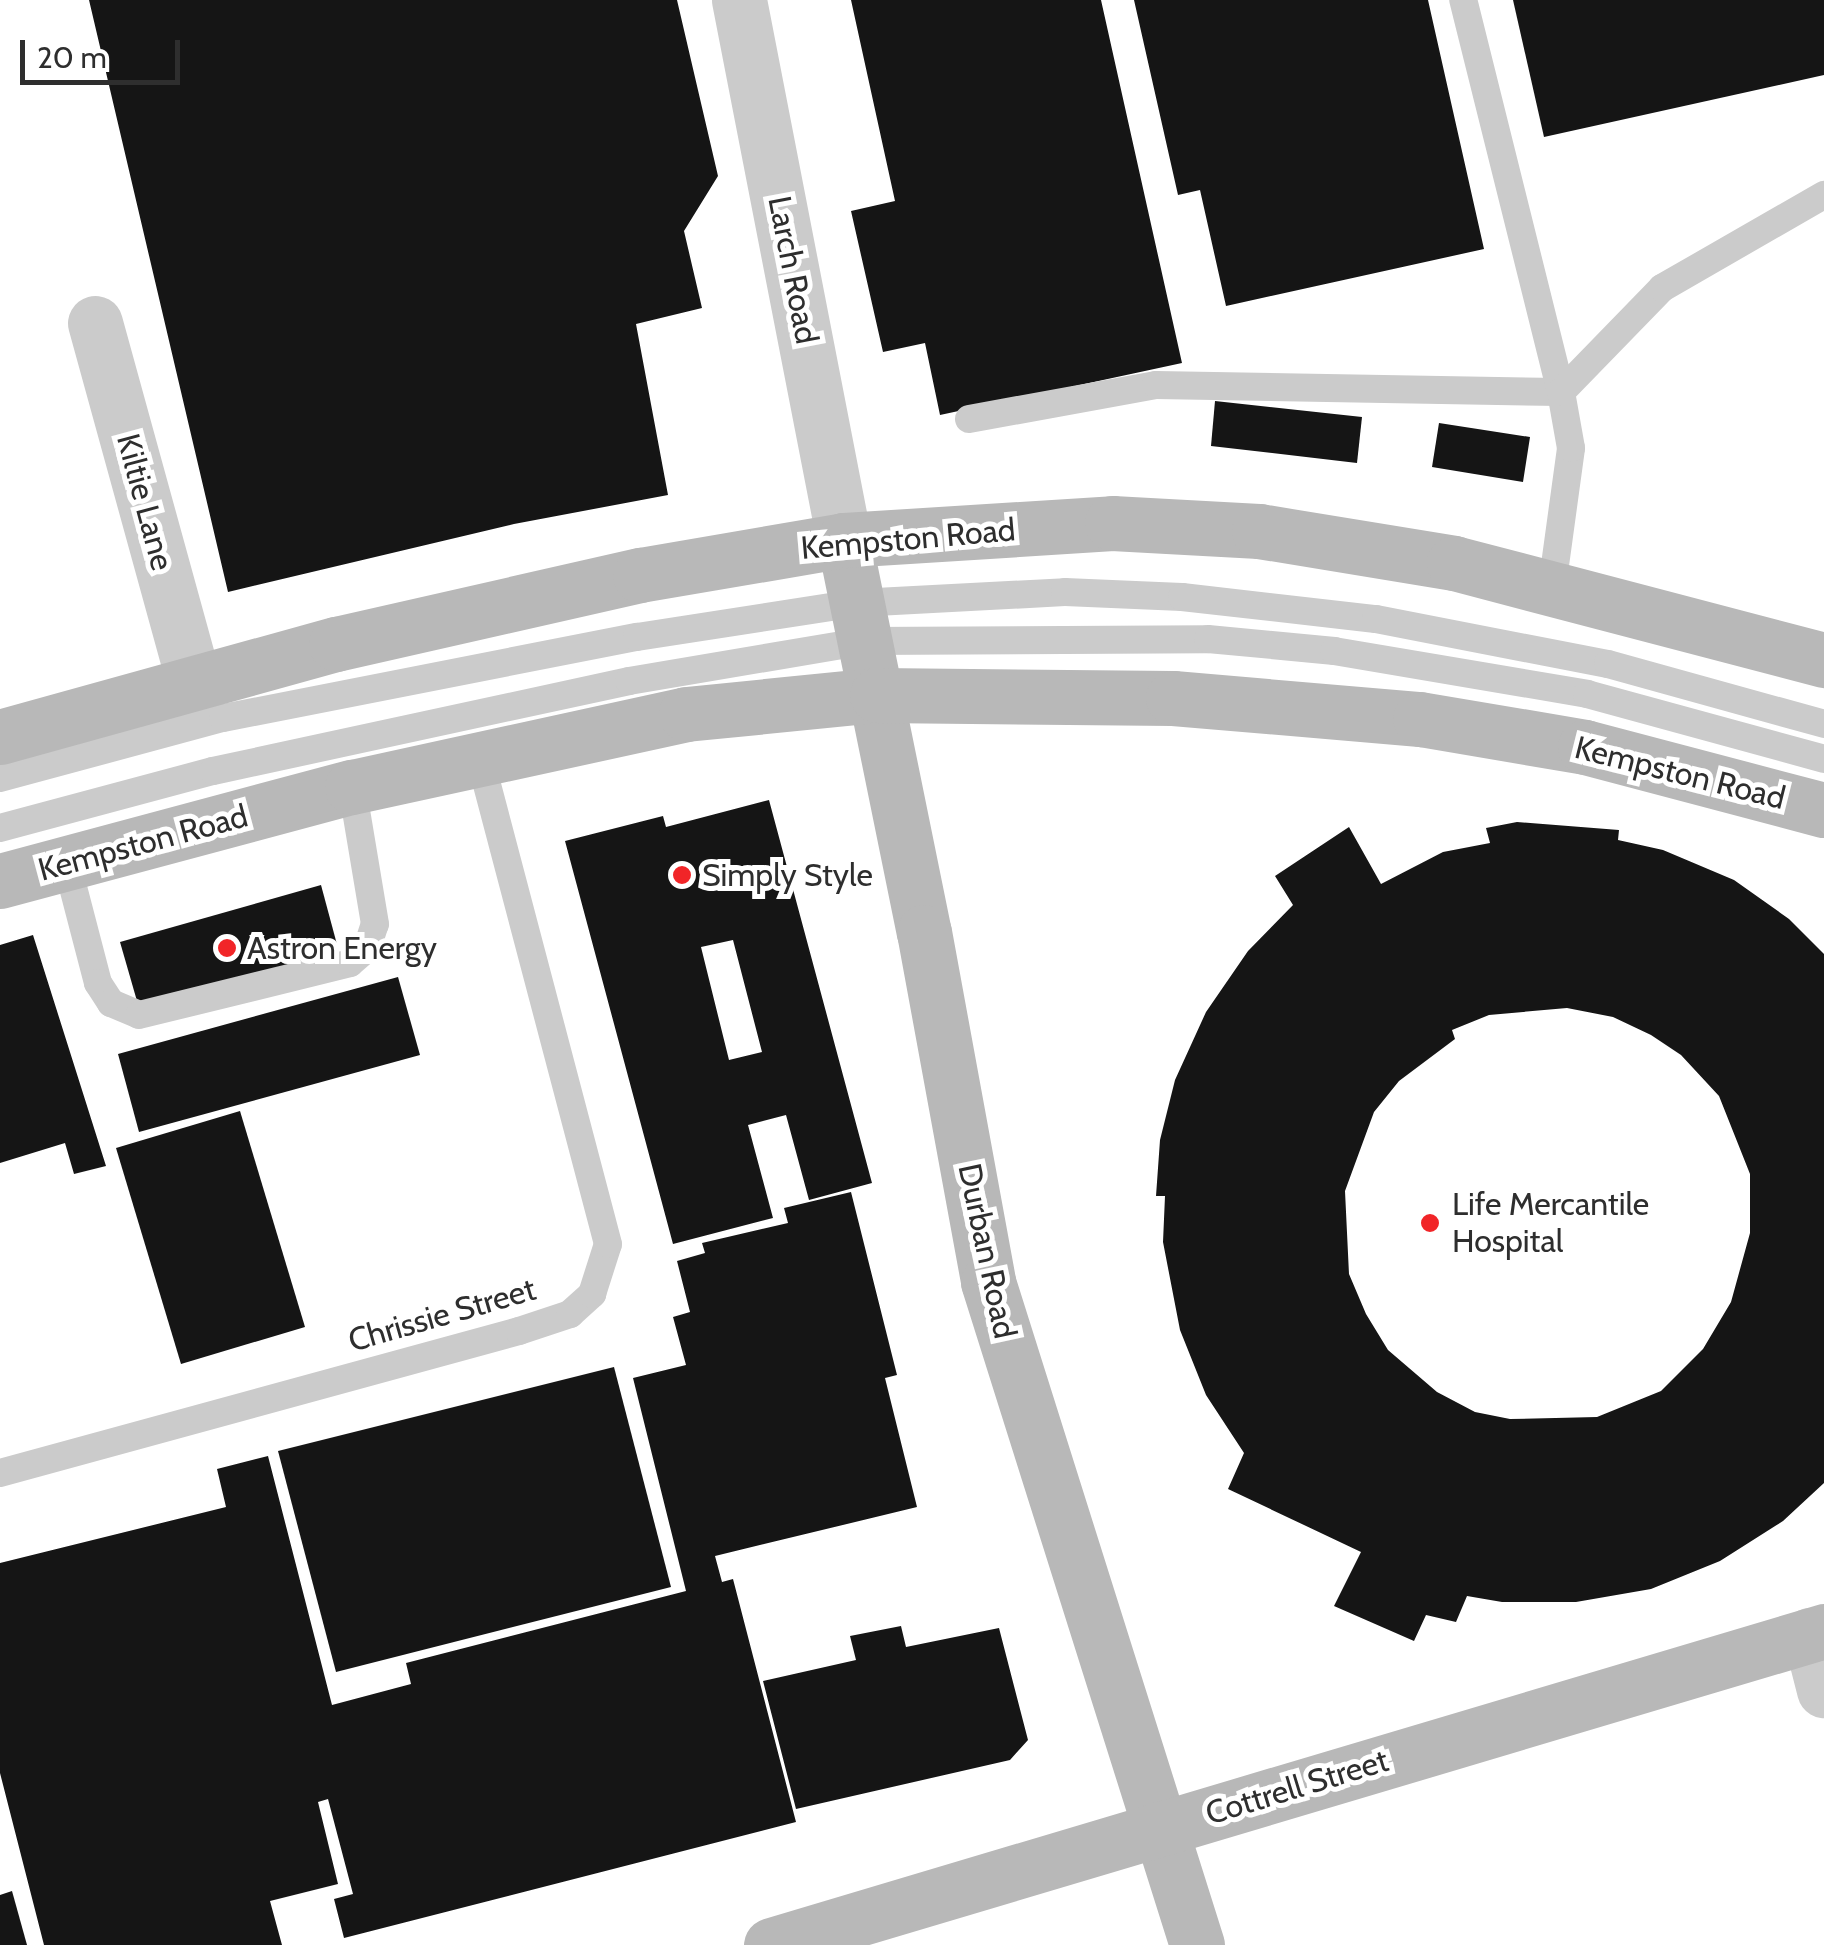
<!DOCTYPE html>
<html>
<head>
<meta charset="utf-8">
<style>
	body { margin:0 }
	#map { position:relative; width:1824px; height:1945px; overflow:hidden; background:#fff; font-family:Cabin,sans-serif }
	div>[style] { position:absolute }
	.building>* { inset:0; background:#151515 }
	.lane>* { height:28px; margin:-14px; padding:0 14px; transform-origin:14px; border-radius:14px; background:#cbcbcb }
	.street>* { height:55px; margin:-27.5px; padding:0 27.5px; transform-origin:27.5px; border-radius:27.5px; background:#cbcbcb }
	.secondary>* { height:55px; margin:-27.5px; padding:0 27.5px; transform-origin:27.5px; border-radius:27.5px; background:#b8b8b8 }
	.dots>* { width:28px; height:28px; translate:-50% -50%; box-sizing:border-box; border:5px solid #fff; border-radius:50% }
	span { translate:-50% -50%; white-space:nowrap; text-align:center; line-height:1.15; -webkit-text-stroke:10px #fff; paint-order:stroke }
	.street-label { font-size:32px; color:#2e2e2e }
	.poi-label { font-size:32px; color:#2e2e2e }
	.left { translate:0 -50%; text-align:left }
	.scale { position:absolute; left:20px; top:40px; width:160px; height:45px; box-sizing:border-box; border:5px solid #2e2e2e; border-top:0; padding-left:12px; font-size:30px; line-height:35px; white-space:nowrap; color:#2e2e2e; -webkit-text-stroke:8px #fff; paint-order:stroke }
</style>
</head>
<body>
<div id="map">
	<div class="building">
		<i style="clip-path:polygon(89px 0,677px 0,718px 176px,684px 231px,702px 308px,636px 324px,668px 495px,514px 524px,228px 592px)"></i>
		<i style="clip-path:polygon(851px 0,1101px 0,1182px 363px,940px 415px,925px 343px,883px 352px,851px 211px,895px 201px)"></i>
		<i style="clip-path:polygon(1134px 0,1428px 0,1484px 249px,1226px 306px,1200px 190px,1178px 195px)"></i>
		<i style="clip-path:polygon(1513px 0,1824px 0,1824px 75px,1544px 137px)"></i>
		<i style="clip-path:polygon(1215px 401px,1362px 417px,1357px 463px,1211px 446px)"></i>
		<i style="clip-path:polygon(1439px 423px,1530px 437px,1523px 482px,1432px 467px)"></i>
		<i style="clip-path:polygon(evenodd,769px 800px,872px 1183px,809px 1200px,786px 1115px,748px 1125px,773px 1218px,673px 1244px,565px 841px,663px 816px,666px 827px,769px 800px,733px 940px,762px 1052px,729px 1060px,701px 947px,733px 940px)"></i>
		<i style="clip-path:polygon(evenodd,1517px 822px,1619px 830px,1618px 840px,1663px 850px,1734px 880px,1789px 919px,1824px 954px,1824px 1483px,1783px 1521px,1720px 1561px,1651px 1589px,1576px 1602px,1502px 1602px,1467px 1596px,1456px 1622px,1426px 1615px,1414px 1641px,1334px 1606px,1361px 1552px,1228px 1489px,1244px 1453px,1206px 1395px,1180px 1330px,1163px 1242px,1165px 1196px,1156px 1196px,1160px 1140px,1175px 1080px,1206px 1012px,1248px 951px,1293px 905px,1275px 876px,1349px 827px,1381px 884px,1443px 852px,1490px 843px,1486px 828px,1517px 822px,1567px 1008px,1613px 1017px,1651px 1035px,1681px 1055px,1719px 1096px,1750px 1174px,1750px 1233px,1731px 1302px,1703px 1349px,1661px 1391px,1597px 1417px,1510px 1419px,1475px 1412px,1437px 1392px,1388px 1350px,1366px 1314px,1349px 1274px,1345px 1191px,1374px 1112px,1399px 1081px,1455px 1039px,1452px 1030px,1489px 1015px,1567px 1008px)"></i>
		<i style="clip-path:polygon(321px 885px,339px 952px,139px 1008px,120px 942px)"></i>
		<i style="clip-path:polygon(33px 935px,106px 1166px,74px 1174px,65px 1143px,0 1163px,0 945px)"></i>
		<i style="clip-path:polygon(398px 977px,420px 1055px,139px 1132px,118px 1054px)"></i>
		<i style="clip-path:polygon(240px 1111px,305px 1327px,181px 1364px,116px 1148px)"></i>
		<i style="clip-path:polygon(851px 1192px,897px 1375px,885px 1378px,917px 1507px,715px 1556px,722px 1582px,733px 1579px,796px 1822px,344px 1938px,334px 1899px,353px 1894px,328px 1799px,318px 1802px,338px 1884px,270px 1901px,282px 1945px,44px 1945px,0 1773px,0 1563px,226px 1507px,217px 1469px,268px 1456px,332px 1705px,411px 1684px,406px 1663px,686px 1591px,633px 1378px,686px 1365px,673px 1317px,690px 1312px,677px 1261px,705px 1253px,702px 1243px,788px 1223px,784px 1208px)"></i>
		<i style="clip-path:polygon(614px 1367px,671px 1587px,336px 1672px,278px 1451px)"></i>
		<i style="clip-path:polygon(901px 1626px,906px 1647px,999px 1628px,1028px 1740px,1010px 1760px,796px 1809px,763px 1681px,856px 1660px,850px 1636px)"></i>
		<i style="clip-path:polygon(12px 1891px,27px 1945px,0 1945px,0 1895px)"></i>
	</div>
	<div class="lane">
		<i style="left:969px;top:419px;width:190px;rotate:-10.3deg"></i>
		<i style="left:1156px;top:385px;width:405px;rotate:1deg"></i>
		<i style="left:1561px;top:392px;width:404px;rotate:-104deg"></i>
		<i style="left:1552px;top:587px;width:140px;rotate:-82.2deg"></i>
		<i style="left:1571px;top:448px;width:57px;rotate:-100.1deg"></i>
		<i style="left:1561px;top:392px;width:145px;rotate:-45.8deg"></i>
		<i style="left:1662px;top:288px;width:187px;rotate:-29.9deg"></i>
		<i style="left:0;top:778px;width:231px;rotate:-15.1deg"></i>
		<i style="left:223px;top:718px;width:422px;rotate:-11.1deg"></i>
		<i style="left:637px;top:637px;width:223px;rotate:-8.8deg"></i>
		<i style="left:857px;top:603px;width:208px;rotate:-3deg"></i>
		<i style="left:1065px;top:592px;width:117px;rotate:2.4deg"></i>
		<i style="left:1182px;top:597px;width:195px;rotate:6.5deg"></i>
		<i style="left:1376px;top:619px;width:236px;rotate:11deg"></i>
		<i style="left:1608px;top:664px;width:224px;rotate:15.5deg"></i>
		<i style="left:0;top:828px;width:220px;rotate:-15deg"></i>
		<i style="left:213px;top:771px;width:426px;rotate:-12.2deg"></i>
		<i style="left:629px;top:681px;width:240px;rotate:-9.6deg"></i>
		<i style="left:866px;top:641px;width:342px;rotate:-0.3deg"></i>
		<i style="left:1208px;top:639px;width:127px;rotate:5.4deg"></i>
		<i style="left:1334px;top:651px;width:257px;rotate:9.6deg"></i>
		<i style="left:1587px;top:694px;width:246px;rotate:15.3deg"></i>
		<i style="left:67px;top:864px;width:123px;rotate:75.4deg"></i>
		<i style="left:98px;top:983px;width:24px;rotate:57deg"></i>
		<i style="left:111px;top:1003px;width:30px;rotate:23deg"></i>
		<i style="left:139px;top:1015px;width:217px;rotate:-13.8deg"></i>
		<i style="left:350px;top:963px;width:23px;rotate:-41deg"></i>
		<i style="left:367px;top:948px;width:25px;rotate:-72deg"></i>
		<i style="left:375px;top:924px;width:139px;rotate:-99.5deg"></i>
		<i style="left:0;top:1473px;width:538px;rotate:-15.3deg"></i>
		<i style="left:519px;top:1331px;width:54px;rotate:-18.4deg"></i>
		<i style="left:570px;top:1314px;width:30px;rotate:-42deg"></i>
		<i style="left:592px;top:1294px;width:52px;rotate:-72.3deg"></i>
		<i style="left:608px;top:1244px;width:503px;rotate:-104.76deg"></i>
	</div>
	<div class="street">
		<i style="left:739px;top:0;width:550px;rotate:79deg"></i>
		<i style="left:95px;top:323px;width:372px;rotate:74.6deg"></i>
		<i style="left:1810px;top:1635px;width:57px;rotate:75.7deg"></i>
	</div>
	<div class="secondary">
		<i style="left:844px;top:540px;width:400px;rotate:78.5deg"></i>
		<i style="left:924px;top:932px;width:356px;rotate:79.6deg"></i>
		<i style="left:988px;top:1282px;width:695px;rotate:72.5deg"></i>
		<i style="left:0;top:737px;width:349px;rotate:-15.5deg"></i>
		<i style="left:336px;top:644px;width:312px;rotate:-12.8deg"></i>
		<i style="left:640px;top:575px;width:207px;rotate:-9.7deg"></i>
		<i style="left:844px;top:540px;width:269px;rotate:-3.6deg"></i>
		<i style="left:1112px;top:523px;width:147px;rotate:3.1deg"></i>
		<i style="left:1259px;top:531px;width:198px;rotate:9.3deg"></i>
		<i style="left:1454px;top:563px;width:383px;rotate:14.7deg"></i>
		<i style="left:0;top:881px;width:364px;rotate:-15deg"></i>
		<i style="left:352px;top:787px;width:342px;rotate:-12.3deg"></i>
		<i style="left:686px;top:714px;width:192px;rotate:-5.7deg"></i>
		<i style="left:877px;top:695px;width:296px;rotate:0.6deg"></i>
		<i style="left:1173px;top:698px;width:248px;rotate:4.9deg"></i>
		<i style="left:1420px;top:719px;width:167px;rotate:9.6deg"></i>
		<i style="left:1585px;top:747px;width:247px;rotate:14.8deg"></i>
		<i style="left:771px;top:1945px;width:1099px;rotate:-16.6deg"></i>
	</div>
	<div class="dots">
		<i style="left:682px;top:875px;background:#f12528"></i>
		<i style="left:227px;top:948px;background:#f12528"></i>
		<i style="left:1430px;top:1223px;background:#f12528"></i>
	</div>
	<div class="street-label">
		<span style="left:793px;top:270px;rotate:79deg">Larch Road</span>
		<span style="left:145px;top:502px;rotate:75deg">Kiltie Lane</span>
		<span style="left:908px;top:539px;rotate:-5deg">Kempston Road</span>
		<span style="left:1680px;top:773px;rotate:14deg">Kempston Road</span>
		<span style="left:143px;top:843px;rotate:-15deg">Kempston Road</span>
		<span style="left:987px;top:1251px;rotate:78deg">Durban Road</span>
		<span style="left:442px;top:1315px;rotate:-16deg">Chrissie Street</span>
		<span style="left:1297px;top:1787px;rotate:-17deg">Cottrell Street</span>
	</div>
	<div class="poi-label">
		<span class="left" style="left:702px;top:875px">Simply Style</span>
		<span class="left" style="left:247px;top:948px">Astron Energy</span>
		<span class="left" style="left:1452px;top:1223px">Life Mercantile<br>Hospital</span>
	</div>
	<div class="scale">20 m</div>
</div>
</body>
</html>
